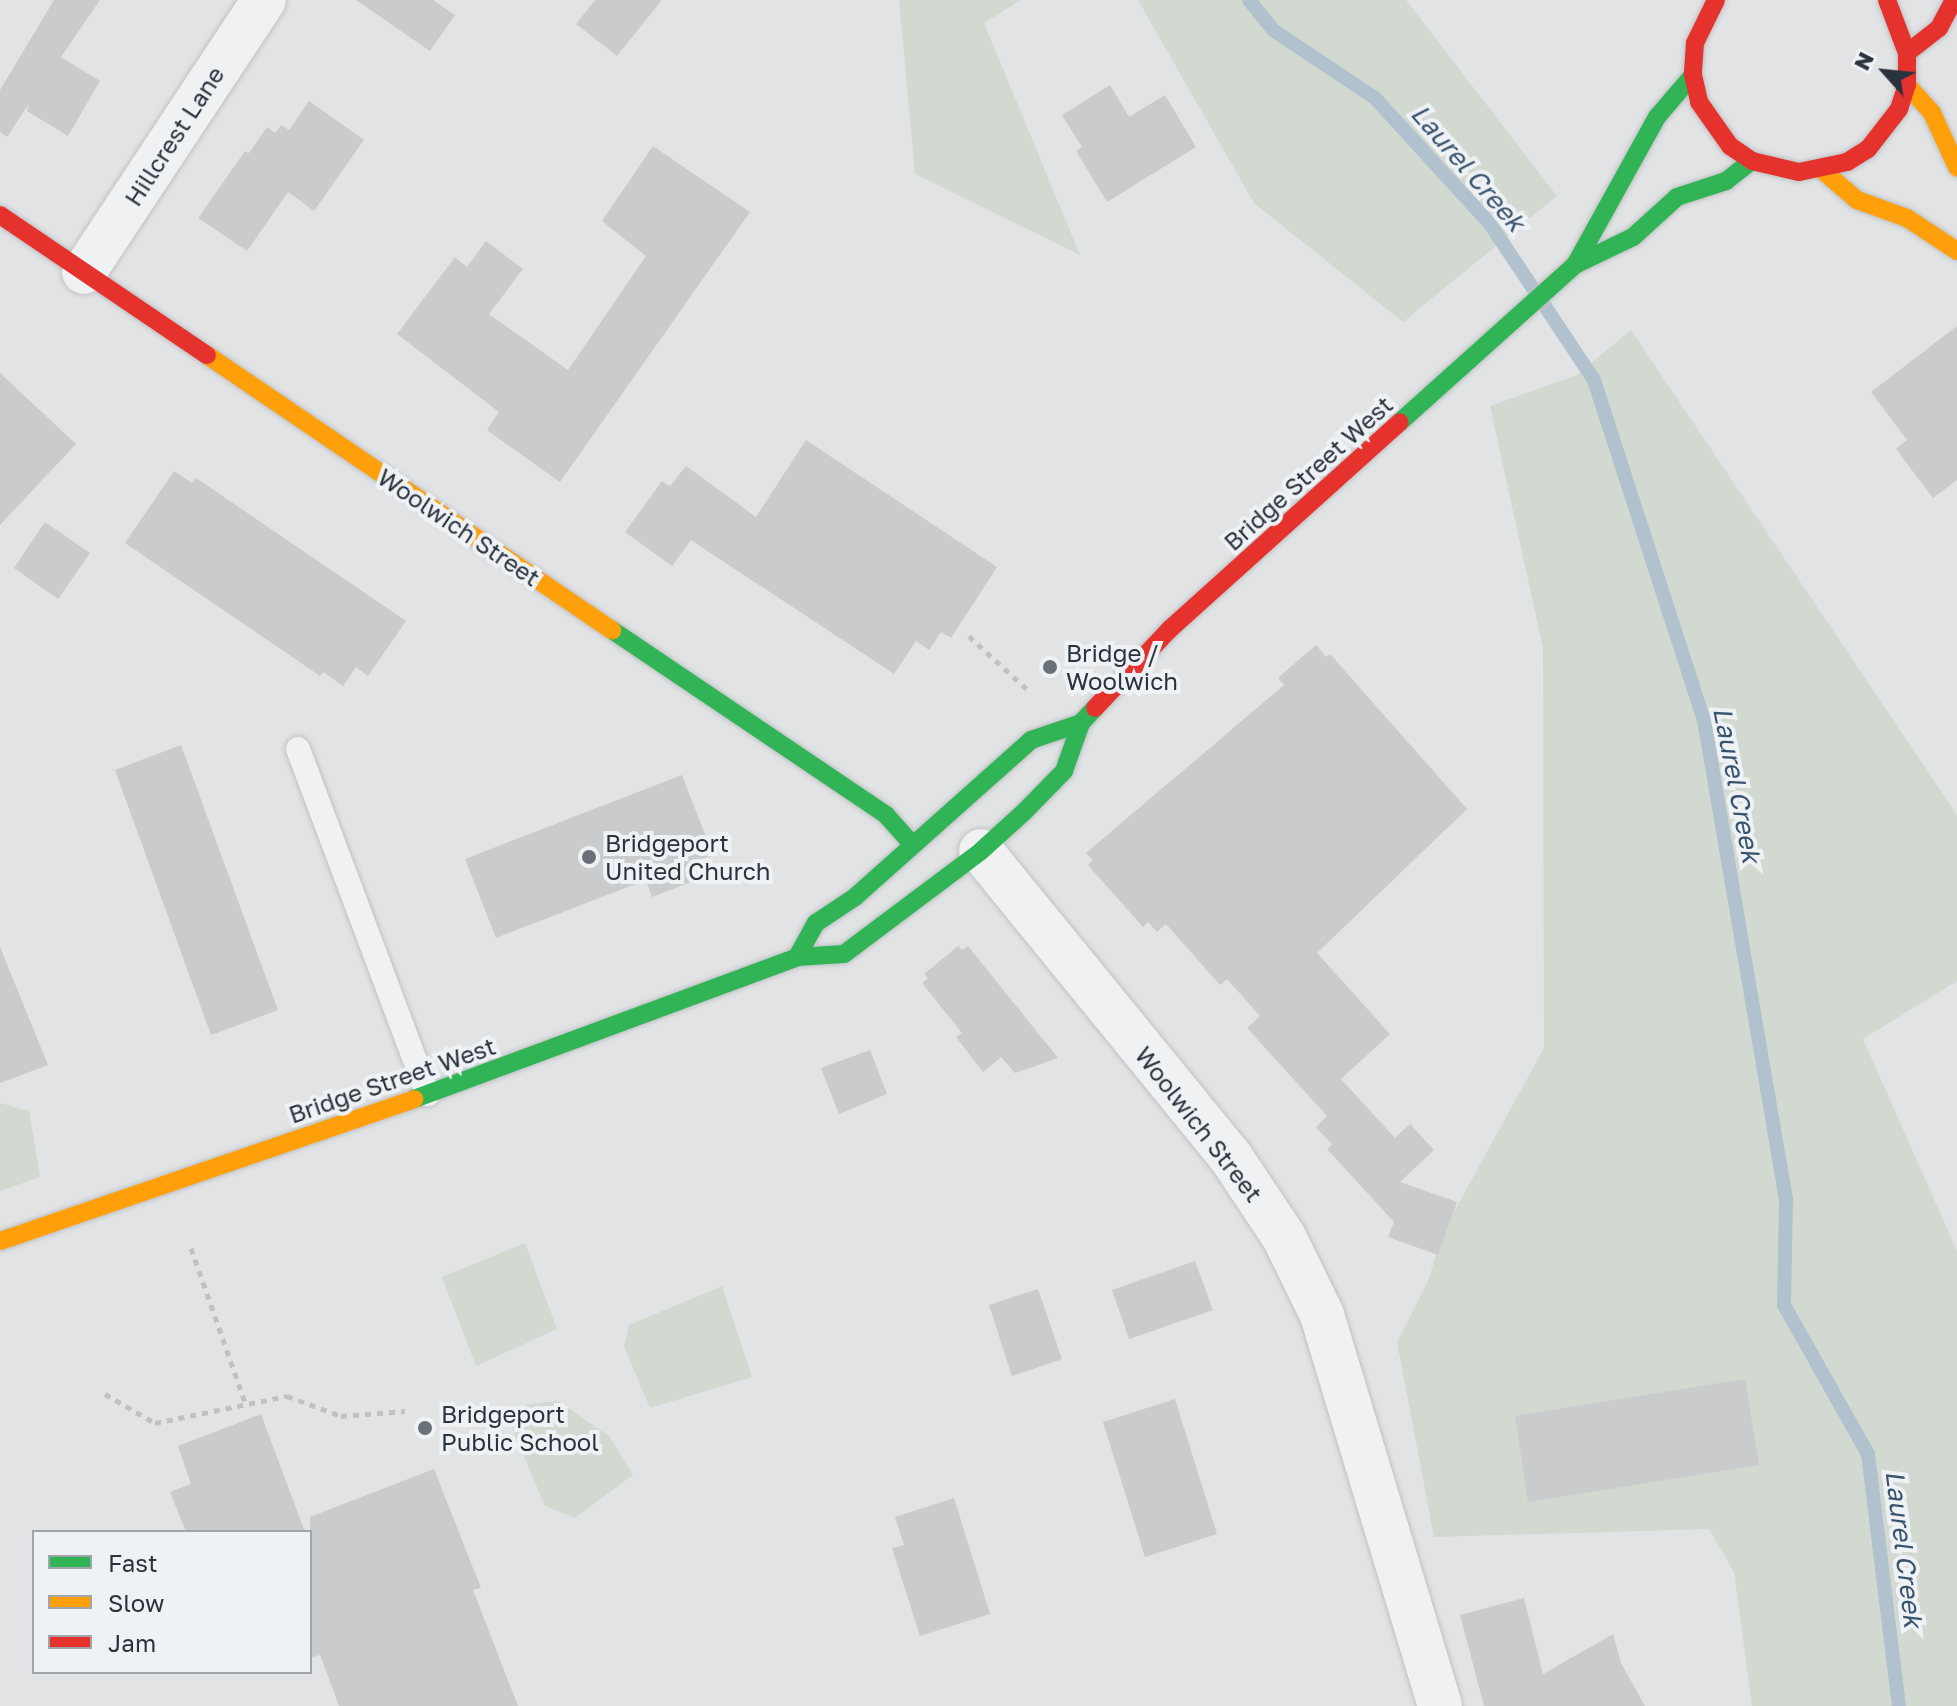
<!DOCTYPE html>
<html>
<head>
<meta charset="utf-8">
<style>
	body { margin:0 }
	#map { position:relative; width:1957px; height:1706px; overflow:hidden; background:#e1e3e5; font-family:"Golos Text",sans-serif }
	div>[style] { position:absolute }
	.green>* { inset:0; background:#d2d9d1 }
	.stream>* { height:14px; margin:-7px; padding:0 7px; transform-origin:7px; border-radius:7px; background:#b1c1ce }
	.building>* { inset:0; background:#c9cbcd }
	.path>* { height:5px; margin-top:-2.5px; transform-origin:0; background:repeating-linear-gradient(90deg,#bfc2c4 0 6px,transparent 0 12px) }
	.roads { filter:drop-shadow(0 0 2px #bfc1c3) drop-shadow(0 0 2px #bfc1c3) }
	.lane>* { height:24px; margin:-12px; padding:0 12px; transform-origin:12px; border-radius:12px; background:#f0f1f3 }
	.street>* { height:44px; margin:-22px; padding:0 22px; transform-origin:22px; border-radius:22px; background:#f0f1f3 }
	.fast>* { height:18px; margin:-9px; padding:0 9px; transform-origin:9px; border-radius:9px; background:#30b455 }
	.slow>* { height:18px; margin:-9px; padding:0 9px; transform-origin:9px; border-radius:9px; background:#ff9f0a }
	.jam>* { height:18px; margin:-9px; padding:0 9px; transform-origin:9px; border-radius:9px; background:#e5322d }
	.dots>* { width:22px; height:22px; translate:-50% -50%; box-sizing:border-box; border:4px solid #eff2f5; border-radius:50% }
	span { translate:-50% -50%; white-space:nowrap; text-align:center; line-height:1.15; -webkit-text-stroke:8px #eff2f5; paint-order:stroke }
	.street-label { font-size:24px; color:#2a323d }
	.poi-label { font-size:24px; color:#2a323d }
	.left { translate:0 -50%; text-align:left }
	.water-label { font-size:26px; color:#38536d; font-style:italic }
	.legend { position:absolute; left:32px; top:1530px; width:280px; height:144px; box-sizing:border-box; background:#eff2f5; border:2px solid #a0a5ab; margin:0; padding:10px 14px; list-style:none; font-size:24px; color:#2a323d }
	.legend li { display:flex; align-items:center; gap:16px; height:40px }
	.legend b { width:40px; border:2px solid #a0a5ab }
	.north { position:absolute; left:1845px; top:32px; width:80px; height:80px; -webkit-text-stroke:6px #eff2f5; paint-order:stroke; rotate:297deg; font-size:22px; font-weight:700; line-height:32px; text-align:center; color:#2a323d }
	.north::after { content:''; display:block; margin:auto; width:28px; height:36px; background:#2a323d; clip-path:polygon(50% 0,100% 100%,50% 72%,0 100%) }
</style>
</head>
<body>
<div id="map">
	<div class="green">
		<i style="clip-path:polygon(899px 0,1021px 0,984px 23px,1080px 255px,915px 174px)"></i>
		<i style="clip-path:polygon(1138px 0,1406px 0,1557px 196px,1403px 322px,1254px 203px)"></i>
		<i style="clip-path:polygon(1631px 330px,1957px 815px,1957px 981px,1863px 1039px,1957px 1251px,1957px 1706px,1752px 1706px,1734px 1572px,1709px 1529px,1434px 1537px,1397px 1342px,1428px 1281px,1444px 1230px,1544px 1048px,1543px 648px,1490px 406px,1577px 375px)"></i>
		<i style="clip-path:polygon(0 1103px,29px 1111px,40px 1177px,0 1191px)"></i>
		<i style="clip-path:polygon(525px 1243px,557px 1329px,476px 1366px,442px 1277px)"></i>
		<i style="clip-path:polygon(722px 1286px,752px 1377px,650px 1408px,624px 1347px,629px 1325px)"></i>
		<i style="clip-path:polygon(558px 1401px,610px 1437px,633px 1475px,575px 1518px,545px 1506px,512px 1428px,525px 1405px)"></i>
	</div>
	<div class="stream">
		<i style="left:1249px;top:0;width:38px;rotate:51deg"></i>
		<i style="left:1273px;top:30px;width:123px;rotate:33.7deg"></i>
		<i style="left:1375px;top:98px;width:171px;rotate:47.6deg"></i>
		<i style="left:1490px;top:224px;width:187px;rotate:56.3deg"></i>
		<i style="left:1594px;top:380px;width:357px;rotate:72.1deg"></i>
		<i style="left:1704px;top:720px;width:486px;rotate:80.3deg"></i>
		<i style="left:1786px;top:1199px;width:106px;rotate:91.1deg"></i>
		<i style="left:1784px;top:1305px;width:171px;rotate:60.6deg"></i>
		<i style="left:1868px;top:1454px;width:254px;rotate:83deg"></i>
	</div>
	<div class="building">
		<i style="clip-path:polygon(54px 0,100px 0,61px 57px,100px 81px,68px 136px,27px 111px,28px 105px,7px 137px,0 132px,0 90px)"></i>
		<i style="clip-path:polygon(356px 0,433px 0,455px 15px,430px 51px)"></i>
		<i style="clip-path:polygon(595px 0,662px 0,617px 56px,576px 24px)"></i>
		<i style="clip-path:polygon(1110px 85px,1129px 117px,1165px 95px,1196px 147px,1107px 202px,1076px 151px,1082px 147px,1062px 115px)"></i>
		<i style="clip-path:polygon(309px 101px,364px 140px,314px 211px,288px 192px,247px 251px,198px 218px,245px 151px,249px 153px,267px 127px,275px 133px,281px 125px,289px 130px)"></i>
		<i style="clip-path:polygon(653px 146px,750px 212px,560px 482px,487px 430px,499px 412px,397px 334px,455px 257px,467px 267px,486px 241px,523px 269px,489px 314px,568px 370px,646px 256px,602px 221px)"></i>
		<i style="clip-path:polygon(1957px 326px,1957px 480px,1933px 498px,1896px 449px,1907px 440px,1871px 392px)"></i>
		<i style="clip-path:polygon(0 373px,76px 444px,0 525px)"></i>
		<i style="clip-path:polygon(806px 440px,997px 567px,951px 638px,941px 632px,929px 650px,916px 641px,894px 674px,691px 540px,672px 566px,625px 532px,662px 481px,670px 486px,686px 466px,756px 517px)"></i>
		<i style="clip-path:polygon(174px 471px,192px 483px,196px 478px,406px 621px,368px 676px,356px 667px,343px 686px,323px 672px,320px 676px,125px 543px)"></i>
		<i style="clip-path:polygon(45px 522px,90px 553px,58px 599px,14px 568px)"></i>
		<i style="clip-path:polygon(1316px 645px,1326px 657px,1330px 654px,1467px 809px,1317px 953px,1390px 1034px,1341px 1079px,1395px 1138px,1410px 1124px,1434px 1150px,1400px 1182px,1457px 1202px,1438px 1255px,1388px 1237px,1394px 1222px,1327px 1149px,1332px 1144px,1316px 1127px,1327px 1116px,1247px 1028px,1260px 1016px,1227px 979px,1220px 985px,1166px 924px,1157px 932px,1148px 922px,1143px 927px,1088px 865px,1093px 860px,1086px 853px,1284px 685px,1278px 678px)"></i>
		<i style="clip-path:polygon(181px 745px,278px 1010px,211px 1035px,115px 770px)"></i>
		<i style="clip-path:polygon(682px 775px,713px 855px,690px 863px,696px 880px,652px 897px,646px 880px,496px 938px,465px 859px)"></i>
		<i style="clip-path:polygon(958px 946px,962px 950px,968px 946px,1058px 1058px,1015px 1073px,1001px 1057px,983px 1072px,956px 1037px,962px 1033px,922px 983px,928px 978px,924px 974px)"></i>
		<i style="clip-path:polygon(0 947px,48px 1065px,0 1083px)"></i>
		<i style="clip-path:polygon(870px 1050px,887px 1094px,839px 1114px,821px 1068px)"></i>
		<i style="clip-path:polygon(1195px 1261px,1213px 1310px,1129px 1339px,1112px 1290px)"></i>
		<i style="clip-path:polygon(1038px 1289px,1062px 1359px,1012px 1376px,989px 1305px)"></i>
		<i style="clip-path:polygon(1745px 1379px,1759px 1465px,1528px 1502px,1515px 1416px)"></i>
		<i style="clip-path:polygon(1175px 1399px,1217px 1534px,1145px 1557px,1103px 1422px)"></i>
		<i style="clip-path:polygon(261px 1414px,305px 1532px,186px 1532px,170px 1492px,191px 1484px,178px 1446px)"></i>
		<i style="clip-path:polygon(434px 1469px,481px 1588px,473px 1590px,518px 1706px,339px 1706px,320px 1655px,310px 1658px,310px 1517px)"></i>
		<i style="clip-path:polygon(954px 1498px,990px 1614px,920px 1636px,892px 1548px,904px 1545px,895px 1517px)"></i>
		<i style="clip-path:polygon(1524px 1598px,1543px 1674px,1613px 1634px,1621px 1663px,1645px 1706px,1484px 1706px,1460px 1615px)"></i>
	</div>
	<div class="path">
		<i style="left:969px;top:636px;width:83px;rotate:42.6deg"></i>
		<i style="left:191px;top:1248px;width:163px;rotate:70.7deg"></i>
		<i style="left:105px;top:1394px;width:58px;rotate:30.1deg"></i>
		<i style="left:155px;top:1423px;width:135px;rotate:-11.6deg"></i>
		<i style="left:287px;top:1396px;width:58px;rotate:20.3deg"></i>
		<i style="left:341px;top:1416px;width:64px;rotate:-4.5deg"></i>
	</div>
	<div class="roads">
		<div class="lane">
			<i style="left:298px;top:749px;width:369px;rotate:69.4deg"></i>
		</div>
		<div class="street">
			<i style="left:84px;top:272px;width:326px;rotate:-56.5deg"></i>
			<i style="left:981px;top:851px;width:394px;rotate:50.8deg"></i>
			<i style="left:1230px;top:1156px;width:97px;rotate:56.3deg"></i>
			<i style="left:1284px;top:1237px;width:87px;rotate:64deg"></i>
			<i style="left:1322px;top:1315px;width:408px;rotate:73.2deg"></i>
		</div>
		<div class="fast">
			<i style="left:1575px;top:265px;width:169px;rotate:-61deg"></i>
			<i style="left:1657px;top:117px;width:55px;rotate:-49.4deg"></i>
			<i style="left:1400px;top:422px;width:235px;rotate:-41.9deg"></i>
			<i style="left:1575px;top:265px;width:64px;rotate:-25.8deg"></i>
			<i style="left:1633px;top:237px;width:59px;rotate:-42.3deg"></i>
			<i style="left:1677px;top:197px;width:52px;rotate:-18.1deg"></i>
			<i style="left:1726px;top:181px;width:33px;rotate:-38deg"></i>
			<i style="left:612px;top:630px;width:331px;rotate:34deg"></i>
			<i style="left:886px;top:815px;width:40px;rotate:48deg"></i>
			<i style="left:797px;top:957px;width:39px;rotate:-61deg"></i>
			<i style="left:816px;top:923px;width:47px;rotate:-33.7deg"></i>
			<i style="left:855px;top:897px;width:236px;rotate:-41.7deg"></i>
			<i style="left:1031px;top:740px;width:53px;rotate:-18.8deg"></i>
			<i style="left:414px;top:1099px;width:408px;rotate:-20.3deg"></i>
			<i style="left:797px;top:957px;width:47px;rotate:-3.7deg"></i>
			<i style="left:844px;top:954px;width:171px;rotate:-36.9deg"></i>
			<i style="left:981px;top:851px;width:59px;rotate:-42.3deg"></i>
			<i style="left:1025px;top:811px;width:56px;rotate:-45.7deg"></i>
			<i style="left:1064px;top:771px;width:51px;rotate:-70.5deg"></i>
			<i style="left:1081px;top:723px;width:21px;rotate:-47deg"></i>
		</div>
		<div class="slow">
			<i style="left:1907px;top:85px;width:38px;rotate:48deg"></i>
			<i style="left:1932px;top:113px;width:60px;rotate:65.2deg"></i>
			<i style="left:1822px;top:170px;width:46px;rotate:40.6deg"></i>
			<i style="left:1857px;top:200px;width:53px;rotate:19.8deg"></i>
			<i style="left:1907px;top:218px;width:60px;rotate:33.4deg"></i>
			<i style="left:207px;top:355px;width:490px;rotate:34.2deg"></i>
			<i style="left:0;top:1241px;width:438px;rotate:-18.9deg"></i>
		</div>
		<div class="jam">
			<i style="left:1716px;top:0;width:48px;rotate:116deg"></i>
			<i style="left:1695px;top:43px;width:32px;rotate:94deg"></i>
			<i style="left:1693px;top:75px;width:28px;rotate:77deg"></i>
			<i style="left:1699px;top:102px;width:54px;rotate:54.8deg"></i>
			<i style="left:1730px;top:146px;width:27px;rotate:34deg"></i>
			<i style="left:1752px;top:161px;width:48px;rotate:13.2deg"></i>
			<i style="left:1799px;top:172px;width:49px;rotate:-11.8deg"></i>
			<i style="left:1847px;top:162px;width:25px;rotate:-32deg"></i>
			<i style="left:1868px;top:149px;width:51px;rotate:-52.2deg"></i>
			<i style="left:1899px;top:109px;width:25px;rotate:-72deg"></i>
			<i style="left:1907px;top:85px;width:32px;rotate:-90deg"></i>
			<i style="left:1907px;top:53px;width:57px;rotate:-110.7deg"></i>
			<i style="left:1907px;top:53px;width:41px;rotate:-38deg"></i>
			<i style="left:1939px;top:28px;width:32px;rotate:-62deg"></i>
			<i style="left:0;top:215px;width:250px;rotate:34.1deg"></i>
			<i style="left:1095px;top:708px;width:109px;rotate:-46.5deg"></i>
			<i style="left:1170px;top:629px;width:309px;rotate:-42deg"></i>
		</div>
	</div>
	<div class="dots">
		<i style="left:1050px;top:667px;background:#6a7078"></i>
		<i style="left:589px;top:857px;background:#6a7078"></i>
		<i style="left:425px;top:1428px;background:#6a7078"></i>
	</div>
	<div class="street-label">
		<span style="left:174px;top:136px;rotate:-57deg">Hillcrest Lane</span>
		<span style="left:1308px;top:473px;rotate:-42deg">Bridge Street West</span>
		<span style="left:459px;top:527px;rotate:34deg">Woolwich Street</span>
		<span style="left:392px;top:1080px;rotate:-19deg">Bridge Street West</span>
		<span style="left:1199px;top:1124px;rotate:52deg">Woolwich Street</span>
	</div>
	<div class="poi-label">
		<span class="left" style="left:1066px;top:667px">Bridge /<br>Woolwich</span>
		<span class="left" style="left:605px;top:857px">Bridgeport<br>United Church</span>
		<span class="left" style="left:441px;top:1428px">Bridgeport<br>Public School</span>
	</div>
	<div class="water-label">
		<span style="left:1468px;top:168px;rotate:49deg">Laurel Creek</span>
		<span style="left:1737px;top:785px;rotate:79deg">Laurel Creek</span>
		<span style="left:1904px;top:1549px;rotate:83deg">Laurel Creek</span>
	</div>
	<ul class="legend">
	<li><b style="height:10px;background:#30b455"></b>Fast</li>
	<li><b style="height:10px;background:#ff9f0a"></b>Slow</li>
	<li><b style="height:10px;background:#e5322d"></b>Jam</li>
	</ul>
	<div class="north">N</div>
</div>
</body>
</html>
